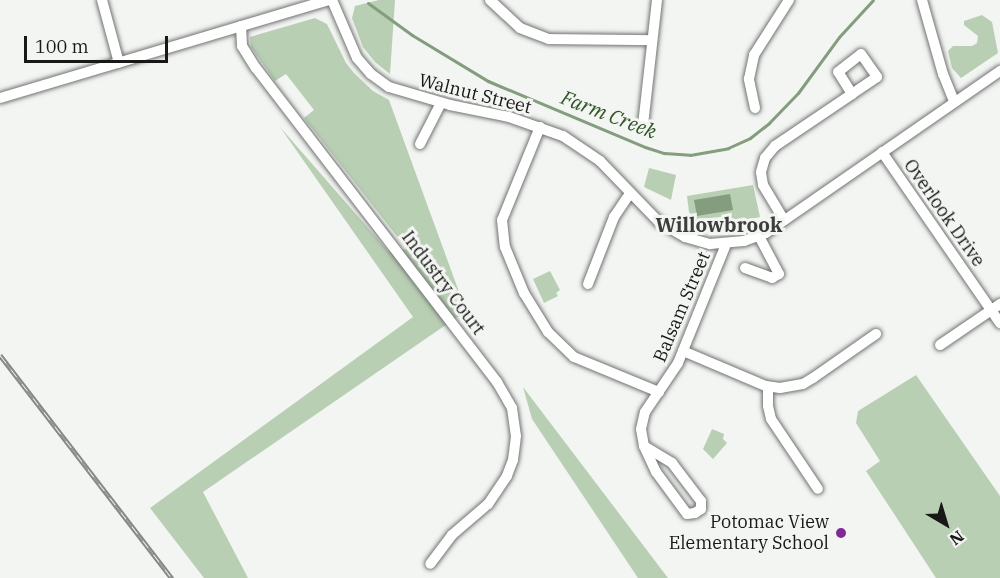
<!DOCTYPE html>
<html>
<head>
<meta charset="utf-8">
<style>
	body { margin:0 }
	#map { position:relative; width:1000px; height:578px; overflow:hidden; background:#f2f5f2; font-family:"IBM Plex Serif",serif }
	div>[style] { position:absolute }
	.green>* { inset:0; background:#b9cfb4 }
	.water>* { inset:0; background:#849d7e }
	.stream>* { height:3px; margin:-1.5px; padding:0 1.5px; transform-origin:1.5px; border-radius:1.5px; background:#849d7e }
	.roads { filter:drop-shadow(0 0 2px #727472) drop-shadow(0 0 2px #727472) }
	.minor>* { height:10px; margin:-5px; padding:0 5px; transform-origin:5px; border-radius:5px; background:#fff }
	.rail>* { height:5px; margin-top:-2.5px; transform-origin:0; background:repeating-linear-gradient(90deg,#f2f5f2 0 9px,#868886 0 18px); box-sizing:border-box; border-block:2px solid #868886 }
	.dots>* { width:16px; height:16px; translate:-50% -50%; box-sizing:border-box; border:3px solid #f2f5f2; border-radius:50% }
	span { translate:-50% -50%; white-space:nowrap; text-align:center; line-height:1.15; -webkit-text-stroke:6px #f2f5f2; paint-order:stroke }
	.street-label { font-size:18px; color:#181817 }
	.poi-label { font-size:18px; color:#181817 }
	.right { translate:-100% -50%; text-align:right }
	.water-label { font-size:20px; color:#305427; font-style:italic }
	.neighbourhood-label { font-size:20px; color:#3d3e3c; font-weight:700 }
	.north { position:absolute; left:916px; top:494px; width:60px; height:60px; -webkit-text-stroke:4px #f2f5f2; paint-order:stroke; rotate:142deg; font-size:16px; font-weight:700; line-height:24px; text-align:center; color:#181817 }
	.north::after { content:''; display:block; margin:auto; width:21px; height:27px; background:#181817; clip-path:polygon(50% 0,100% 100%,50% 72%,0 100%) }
	.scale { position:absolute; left:24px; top:36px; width:144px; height:27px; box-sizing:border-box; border:3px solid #181817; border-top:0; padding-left:8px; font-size:18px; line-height:21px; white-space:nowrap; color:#181817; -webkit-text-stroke:4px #f2f5f2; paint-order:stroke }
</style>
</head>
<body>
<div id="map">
	<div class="green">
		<i style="clip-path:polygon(379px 0,395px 0,390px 74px,375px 62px,363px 47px,352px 18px,355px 6px)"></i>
		<i style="clip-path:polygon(982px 15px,992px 22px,998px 53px,961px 78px,952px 68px,948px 51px,953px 46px,972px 46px,977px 43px,978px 36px,964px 25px,964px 21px)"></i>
		<i style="clip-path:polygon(315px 18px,327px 24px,346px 63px,354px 73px,373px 91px,389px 100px,466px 311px,203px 492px,248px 578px,204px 578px,150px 508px,413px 317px,280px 127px,389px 252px,407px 249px,304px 118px,314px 110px,286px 74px,275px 81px,251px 47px,250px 37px)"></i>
		<i style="clip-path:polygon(649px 168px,676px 175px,671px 200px,644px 187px)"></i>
		<i style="clip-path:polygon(753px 185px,760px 217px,731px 224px,730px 216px,690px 220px,687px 196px)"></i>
		<i style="clip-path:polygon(550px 271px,560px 290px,556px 293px,558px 296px,544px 303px,533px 279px)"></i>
		<i style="clip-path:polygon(916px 375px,1000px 496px,1000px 578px,936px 578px,866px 471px,880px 461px,856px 423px,858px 411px)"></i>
		<i style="clip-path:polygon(523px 387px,668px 578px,638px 578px,532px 419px)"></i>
		<i style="clip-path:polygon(712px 429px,724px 434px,723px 439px,727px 443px,713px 459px,703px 449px)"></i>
	</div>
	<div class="water">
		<i style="clip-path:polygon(730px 194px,733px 210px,697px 216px,694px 200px)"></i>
	</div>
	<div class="stream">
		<i style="left:368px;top:3px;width:54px;rotate:36deg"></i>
		<i style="left:412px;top:35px;width:89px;rotate:31.2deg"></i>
		<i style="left:488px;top:81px;width:170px;rotate:22.8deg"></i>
		<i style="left:645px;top:147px;width:20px;rotate:18deg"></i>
		<i style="left:664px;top:153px;width:26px;rotate:4deg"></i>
		<i style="left:690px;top:155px;width:39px;rotate:-10deg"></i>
		<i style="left:728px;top:148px;width:24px;rotate:-24deg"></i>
		<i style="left:750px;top:138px;width:24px;rotate:-38deg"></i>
		<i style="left:769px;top:123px;width:42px;rotate:-46deg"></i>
		<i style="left:798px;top:93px;width:69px;rotate:-53.8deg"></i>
		<i style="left:839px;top:37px;width:50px;rotate:-47.4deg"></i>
	</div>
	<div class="roads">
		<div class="minor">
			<i style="left:102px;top:0;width:65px;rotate:74.9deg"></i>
			<i style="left:332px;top:0;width:63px;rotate:66.7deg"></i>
			<i style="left:357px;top:58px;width:21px;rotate:49deg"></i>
			<i style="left:371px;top:74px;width:22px;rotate:36deg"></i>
			<i style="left:389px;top:87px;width:64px;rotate:16.4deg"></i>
			<i style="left:450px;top:105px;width:60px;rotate:11.5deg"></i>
			<i style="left:509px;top:117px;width:57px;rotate:19.4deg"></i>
			<i style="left:563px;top:136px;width:45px;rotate:34deg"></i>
			<i style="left:600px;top:161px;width:85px;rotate:46deg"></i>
			<i style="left:659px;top:222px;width:30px;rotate:30deg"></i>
			<i style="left:685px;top:237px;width:26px;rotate:16deg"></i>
			<i style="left:710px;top:244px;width:34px;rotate:-5deg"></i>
			<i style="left:744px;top:241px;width:23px;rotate:-20deg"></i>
			<i style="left:766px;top:233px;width:285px;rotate:-34.7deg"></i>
			<i style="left:490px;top:0;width:41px;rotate:43deg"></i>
			<i style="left:520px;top:28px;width:31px;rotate:21deg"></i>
			<i style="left:549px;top:39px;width:103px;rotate:0.6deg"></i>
			<i style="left:922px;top:0;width:77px;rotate:74.2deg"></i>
			<i style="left:943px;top:74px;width:29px;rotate:68deg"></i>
			<i style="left:241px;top:26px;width:20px;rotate:87deg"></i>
			<i style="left:242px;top:46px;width:26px;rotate:58deg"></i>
			<i style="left:256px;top:68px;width:396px;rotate:52.5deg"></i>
			<i style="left:497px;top:382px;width:30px;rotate:60deg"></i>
			<i style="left:512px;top:408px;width:28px;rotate:82deg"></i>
			<i style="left:516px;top:436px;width:24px;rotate:97deg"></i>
			<i style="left:513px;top:460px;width:17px;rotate:111deg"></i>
			<i style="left:507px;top:476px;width:34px;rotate:124deg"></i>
			<i style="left:488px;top:504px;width:48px;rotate:139.3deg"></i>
			<i style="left:452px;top:535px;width:36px;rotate:127deg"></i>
			<i style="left:861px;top:54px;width:28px;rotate:55deg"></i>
			<i style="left:877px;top:77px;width:30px;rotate:146deg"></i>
			<i style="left:852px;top:94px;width:26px;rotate:-122deg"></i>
			<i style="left:838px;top:72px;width:29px;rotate:-38deg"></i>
			<i style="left:0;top:98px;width:342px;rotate:-16.6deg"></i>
			<i style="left:755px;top:108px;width:30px;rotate:-102deg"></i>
			<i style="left:749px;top:79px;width:25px;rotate:-78deg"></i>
			<i style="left:754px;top:55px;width:65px;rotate:-57.5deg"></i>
			<i style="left:643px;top:125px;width:126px;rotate:-83.6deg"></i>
			<i style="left:540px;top:127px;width:100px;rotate:112.2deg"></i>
			<i style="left:502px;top:220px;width:27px;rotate:84deg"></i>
			<i style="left:505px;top:247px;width:50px;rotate:67.6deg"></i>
			<i style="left:524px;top:293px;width:46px;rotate:58.4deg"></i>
			<i style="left:548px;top:332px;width:36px;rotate:44deg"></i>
			<i style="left:574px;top:357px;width:92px;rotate:22.4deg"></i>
			<i style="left:420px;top:144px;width:46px;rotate:-62.9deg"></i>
			<i style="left:882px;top:152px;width:208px;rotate:55.4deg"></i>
			<i style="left:784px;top:220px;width:41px;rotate:-121deg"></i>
			<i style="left:763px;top:185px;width:13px;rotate:-99deg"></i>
			<i style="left:761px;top:172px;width:15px;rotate:-74deg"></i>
			<i style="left:765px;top:158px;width:16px;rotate:-50deg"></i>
			<i style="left:775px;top:146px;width:93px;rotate:-34deg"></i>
			<i style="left:745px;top:268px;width:29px;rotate:20deg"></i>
			<i style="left:772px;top:278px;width:8px;rotate:-30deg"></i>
			<i style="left:779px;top:274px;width:43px;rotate:-117.8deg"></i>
			<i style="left:588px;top:284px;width:72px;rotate:-68.8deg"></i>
			<i style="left:614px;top:217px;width:29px;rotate:-56deg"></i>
			<i style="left:940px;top:345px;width:73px;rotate:-34.3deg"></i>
			<i style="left:683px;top:351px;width:90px;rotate:22.9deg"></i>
			<i style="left:766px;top:386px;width:14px;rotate:8deg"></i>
			<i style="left:780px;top:388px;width:23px;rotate:-10deg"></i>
			<i style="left:803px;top:384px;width:12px;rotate:-31deg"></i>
			<i style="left:813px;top:378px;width:77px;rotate:-34.9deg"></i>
			<i style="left:768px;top:387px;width:19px;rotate:90deg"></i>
			<i style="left:768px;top:406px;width:13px;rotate:77deg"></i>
			<i style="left:771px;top:419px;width:84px;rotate:56.1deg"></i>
			<i style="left:644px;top:446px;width:17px;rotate:-100deg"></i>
			<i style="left:641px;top:429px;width:17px;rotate:-77deg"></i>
			<i style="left:645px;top:412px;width:59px;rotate:-56deg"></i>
			<i style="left:678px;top:363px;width:128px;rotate:-68deg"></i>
			<i style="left:644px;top:446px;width:33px;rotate:31deg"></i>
			<i style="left:672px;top:463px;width:48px;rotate:52.7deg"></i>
			<i style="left:701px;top:501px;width:8px;rotate:90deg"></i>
			<i style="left:701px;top:509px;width:7px;rotate:146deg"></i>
			<i style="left:695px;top:513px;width:8px;rotate:173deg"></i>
			<i style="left:687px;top:514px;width:52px;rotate:-126.4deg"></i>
			<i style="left:656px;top:472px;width:29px;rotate:-115deg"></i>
		</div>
	</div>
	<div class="rail">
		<i style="left:0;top:355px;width:282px;rotate:52.4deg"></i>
	</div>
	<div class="dots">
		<i style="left:841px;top:533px;background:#822996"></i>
	</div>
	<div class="street-label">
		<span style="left:475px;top:94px;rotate:14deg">Walnut Street</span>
		<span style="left:944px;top:213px;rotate:55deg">Overlook Drive</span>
		<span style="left:443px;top:283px;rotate:53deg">Industry Court</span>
		<span style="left:682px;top:307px;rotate:-67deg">Balsam Street</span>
	</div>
	<div class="poi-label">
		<span class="right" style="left:829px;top:533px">Potomac View<br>Elementary School</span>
	</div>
	<div class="water-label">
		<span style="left:609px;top:114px;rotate:21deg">Farm Creek</span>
	</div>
	<div class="neighbourhood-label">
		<span style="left:719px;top:224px">Willowbrook</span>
	</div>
	<div class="north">N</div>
	<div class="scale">100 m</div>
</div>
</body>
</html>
